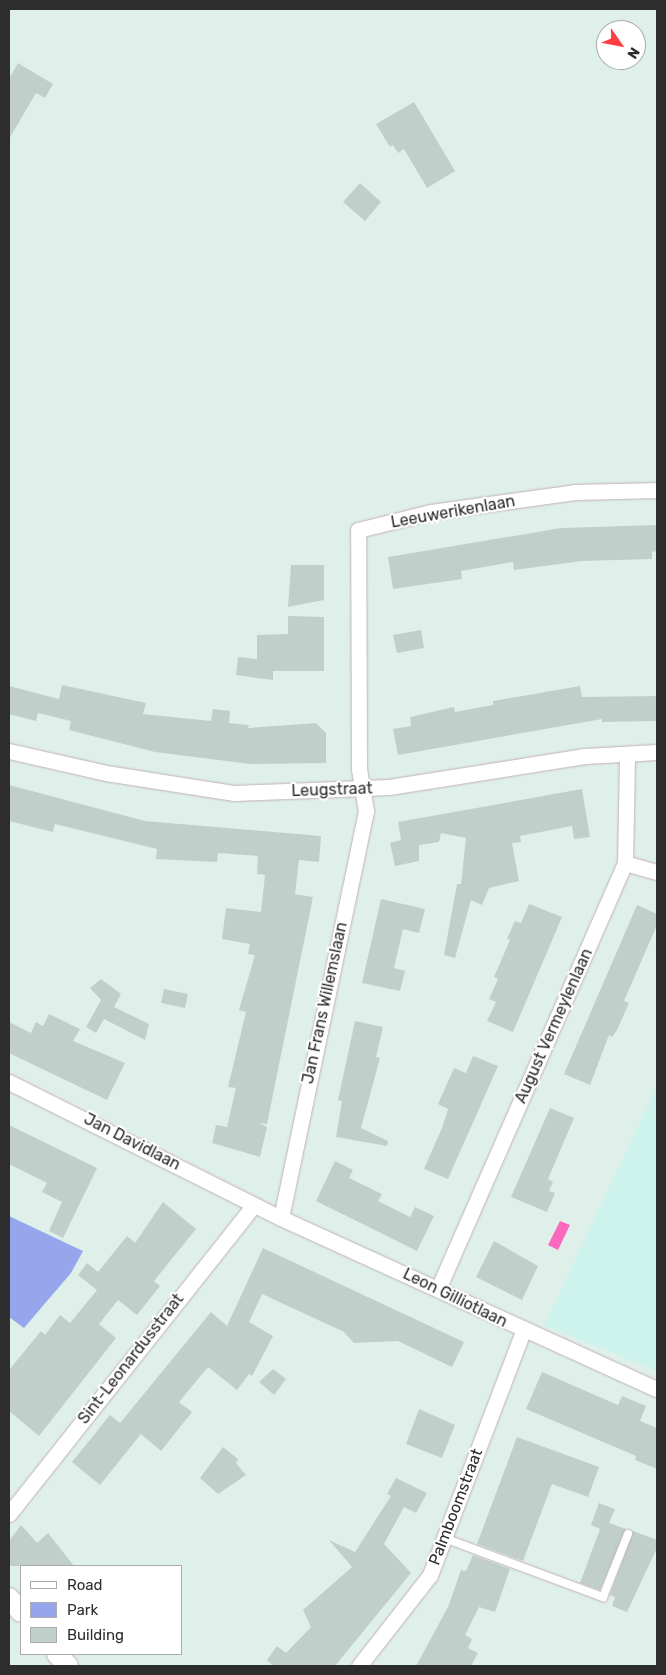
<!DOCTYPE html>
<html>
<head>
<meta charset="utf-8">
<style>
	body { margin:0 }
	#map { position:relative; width:666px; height:1675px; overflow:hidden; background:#dff0eb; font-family:Rubik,sans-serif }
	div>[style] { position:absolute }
	.education>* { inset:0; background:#cdf3ec }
	.green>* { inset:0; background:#96a6ec }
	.water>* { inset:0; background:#fc68be }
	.building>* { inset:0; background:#c1cfcb }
	.roads { filter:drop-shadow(0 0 1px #c2b2b3) drop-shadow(0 0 1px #c2b2b3) }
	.service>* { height:8px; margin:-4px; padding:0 4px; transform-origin:4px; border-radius:4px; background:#fff }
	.minor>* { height:15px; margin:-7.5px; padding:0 7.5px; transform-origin:7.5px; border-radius:7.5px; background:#fff }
	.tertiary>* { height:20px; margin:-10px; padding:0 10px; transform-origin:10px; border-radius:10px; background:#fff }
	span { translate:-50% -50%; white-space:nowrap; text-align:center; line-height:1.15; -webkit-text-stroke:4.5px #fff; paint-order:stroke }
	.street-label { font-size:16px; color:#2d2d2d }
	.frame { position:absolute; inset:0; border:10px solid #2d2d2d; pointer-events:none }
	.legend { position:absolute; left:20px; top:1565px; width:162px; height:90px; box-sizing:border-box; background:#fff; border:1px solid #ababab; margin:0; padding:6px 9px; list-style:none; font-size:15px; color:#2d2d2d }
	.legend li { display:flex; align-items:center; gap:10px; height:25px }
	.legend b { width:25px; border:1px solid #ababab }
	.north { position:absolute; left:596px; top:20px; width:50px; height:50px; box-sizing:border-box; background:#fff; border:1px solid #ababab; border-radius:50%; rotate:123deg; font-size:14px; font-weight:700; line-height:20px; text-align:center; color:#2d2d2d }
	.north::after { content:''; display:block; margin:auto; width:18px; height:22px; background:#ff3d43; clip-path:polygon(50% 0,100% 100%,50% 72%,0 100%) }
</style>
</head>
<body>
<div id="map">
	<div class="education">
		<i style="clip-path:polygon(657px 1086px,657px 1371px,544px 1325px)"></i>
	</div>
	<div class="green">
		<i style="clip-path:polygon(9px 1216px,83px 1251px,71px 1273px,24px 1328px,9px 1317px)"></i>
	</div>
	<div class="water">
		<i style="clip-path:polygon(560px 1221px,570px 1225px,558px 1250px,548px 1245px)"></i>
	</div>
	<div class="building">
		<i style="clip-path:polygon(18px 63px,53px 84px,45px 98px,36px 93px,9px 139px,9px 79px)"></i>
		<i style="clip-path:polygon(414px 102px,455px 171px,427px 188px,404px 149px,398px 153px,393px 145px,390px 147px,376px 124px)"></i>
		<i style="clip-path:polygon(360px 183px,381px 202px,365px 221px,343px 202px)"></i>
		<i style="clip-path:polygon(657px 525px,657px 551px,652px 552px,652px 559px,582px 561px,514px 570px,513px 562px,461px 571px,462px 579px,393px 589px,388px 557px,561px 528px)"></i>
		<i style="clip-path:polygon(291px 565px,324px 565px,324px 600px,288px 607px)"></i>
		<i style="clip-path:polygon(288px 616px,324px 617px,324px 671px,273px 671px,273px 680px,236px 675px,238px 657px,257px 659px,257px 635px,288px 634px)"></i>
		<i style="clip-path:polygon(421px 630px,424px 648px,397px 653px,393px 635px)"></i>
		<i style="clip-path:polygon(62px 685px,146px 703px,143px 714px,211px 721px,213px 709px,230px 711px,229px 723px,249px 725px,248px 728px,316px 723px,326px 733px,326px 763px,250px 764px,155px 752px,69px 730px,71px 721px,38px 713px,36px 721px,9px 714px,9px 686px,59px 699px)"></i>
		<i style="clip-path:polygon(580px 686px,582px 697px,657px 696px,657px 721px,602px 722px,602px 719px,398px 755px,393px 729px,411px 726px,410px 717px,454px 707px,455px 712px,493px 705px,493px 701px)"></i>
		<i style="clip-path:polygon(9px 785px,145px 821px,321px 836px,319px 862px,299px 860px,295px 894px,313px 897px,267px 1124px,259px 1123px,267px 1127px,260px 1157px,212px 1143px,216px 1125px,227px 1127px,236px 1088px,228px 1087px,246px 1012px,239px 1010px,255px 955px,248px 954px,250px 944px,222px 939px,226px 908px,261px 912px,265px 875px,257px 874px,258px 856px,218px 853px,217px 862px,156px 859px,157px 849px,55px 824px,53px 832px,9px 821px)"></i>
		<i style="clip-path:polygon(582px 789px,590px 837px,574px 839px,572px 826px,520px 836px,521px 842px,512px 843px,519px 881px,489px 888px,482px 905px,471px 900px,455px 958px,444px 955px,457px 884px,461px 884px,466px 838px,441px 833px,439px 842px,419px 845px,419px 861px,395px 866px,390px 843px,401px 840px,398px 822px)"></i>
		<i style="clip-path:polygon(381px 899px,425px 909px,419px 933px,403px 929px,394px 968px,405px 971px,400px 991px,362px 983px)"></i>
		<i style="clip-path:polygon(529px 904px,562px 917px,513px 1032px,487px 1021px,496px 1002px,489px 999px,498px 979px,494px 977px,510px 940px,507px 939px,515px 921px,521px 923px)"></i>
		<i style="clip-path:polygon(637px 905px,657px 914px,657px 925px,624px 1001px,629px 1003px,617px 1030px,612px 1037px,609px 1035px,590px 1085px,564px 1074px)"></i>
		<i style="clip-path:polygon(101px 979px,121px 994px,114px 1007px,149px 1024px,145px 1040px,104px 1019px,96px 1033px,86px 1027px,101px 1000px,90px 988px)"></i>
		<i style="clip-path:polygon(164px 989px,188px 994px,185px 1008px,161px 1003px)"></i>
		<i style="clip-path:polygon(49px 1014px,80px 1029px,73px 1041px,125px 1063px,107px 1100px,9px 1053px,9px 1022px,31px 1033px,36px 1022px,43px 1026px)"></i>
		<i style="clip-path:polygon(355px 1021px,383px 1027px,376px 1057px,380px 1058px,361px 1128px,388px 1141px,387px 1146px,336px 1137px,342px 1101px,338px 1100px)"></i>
		<i style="clip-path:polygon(473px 1056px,498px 1066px,448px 1179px,424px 1169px,442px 1128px,448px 1109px,438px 1104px,454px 1068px,466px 1073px)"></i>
		<i style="clip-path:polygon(550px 1108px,574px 1118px,548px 1179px,553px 1182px,549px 1191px,555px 1193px,547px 1212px,511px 1197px)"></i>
		<i style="clip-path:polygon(9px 1125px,97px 1168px,63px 1238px,49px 1231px,62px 1202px,42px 1192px,47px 1183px,9px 1164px)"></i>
		<i style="clip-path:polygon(335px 1161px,353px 1170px,349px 1178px,382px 1194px,378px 1201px,410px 1217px,415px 1207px,434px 1216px,417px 1251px,316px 1201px)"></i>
		<i style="clip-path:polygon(163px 1202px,196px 1229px,154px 1281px,160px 1286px,137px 1315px,118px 1300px,99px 1324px,116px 1338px,39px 1436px,9px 1411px,9px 1370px,41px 1331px,45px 1335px,60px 1315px,70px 1323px,97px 1290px,78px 1275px,87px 1263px,98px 1272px,127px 1236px,135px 1243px)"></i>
		<i style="clip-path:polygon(494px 1241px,538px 1266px,522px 1300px,476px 1277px)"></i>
		<i style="clip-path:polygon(263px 1248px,464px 1342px,452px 1367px,398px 1341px,354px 1343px,344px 1332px,262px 1294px,249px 1322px,273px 1336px,252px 1376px,249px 1374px,237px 1390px,208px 1367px,179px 1402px,192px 1412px,161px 1451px,141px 1434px,100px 1485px,72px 1462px,110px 1415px,120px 1423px,211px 1312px,227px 1326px)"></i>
		<i style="clip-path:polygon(273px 1369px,286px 1379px,274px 1395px,259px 1382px)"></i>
		<i style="clip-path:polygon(542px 1372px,618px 1405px,622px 1396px,646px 1406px,640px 1421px,657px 1428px,657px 1469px,635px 1460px,636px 1456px,526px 1409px)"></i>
		<i style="clip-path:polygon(419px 1409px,455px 1425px,442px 1458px,406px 1444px)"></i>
		<i style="clip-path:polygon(517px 1437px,599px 1467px,588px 1497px,552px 1484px,523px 1561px,477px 1544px)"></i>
		<i style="clip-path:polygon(223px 1447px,238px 1459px,236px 1463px,246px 1475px,218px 1494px,200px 1478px)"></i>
		<i style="clip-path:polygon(396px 1478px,427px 1493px,416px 1513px,404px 1507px,384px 1544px,411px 1573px,335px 1666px,273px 1666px,267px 1660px,277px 1646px,286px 1653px,311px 1627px,303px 1610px,352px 1567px,329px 1540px,355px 1552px,391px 1496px,387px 1494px)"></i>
		<i style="clip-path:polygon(599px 1503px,615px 1509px,609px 1523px,626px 1529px,600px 1590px,580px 1583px,600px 1529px,591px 1525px)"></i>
		<i style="clip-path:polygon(21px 1525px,37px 1543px,48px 1533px,74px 1566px,9px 1566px,9px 1541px)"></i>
		<i style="clip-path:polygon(633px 1531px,657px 1540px,657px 1548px,627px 1612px,612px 1606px,615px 1597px,610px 1595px)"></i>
		<i style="clip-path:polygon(473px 1555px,510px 1569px,495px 1612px,479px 1607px,465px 1635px,472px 1639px,468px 1648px,478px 1653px,471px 1666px,416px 1666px,448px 1607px,461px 1570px,466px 1571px)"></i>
	</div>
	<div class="roads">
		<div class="service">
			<i style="left:444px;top:1538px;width:170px;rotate:20.4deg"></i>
			<i style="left:603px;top:1597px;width:68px;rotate:-68.4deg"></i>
		</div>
		<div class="minor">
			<i style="left:9px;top:751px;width:99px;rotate:12.8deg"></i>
			<i style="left:106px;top:773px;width:130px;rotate:8.9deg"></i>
			<i style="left:234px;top:793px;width:155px;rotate:-2.2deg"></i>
			<i style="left:389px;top:787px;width:198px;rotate:-9deg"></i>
			<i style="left:585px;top:756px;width:72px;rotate:-3.2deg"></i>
			<i style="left:625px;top:863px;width:33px;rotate:16deg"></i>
			<i style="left:9px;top:1082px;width:304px;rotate:26.6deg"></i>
			<i style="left:281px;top:1218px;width:413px;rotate:24.5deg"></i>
			<i style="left:281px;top:1218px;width:416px;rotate:-78.2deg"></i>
			<i style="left:366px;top:811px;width:43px;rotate:-99.5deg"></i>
			<i style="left:359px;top:769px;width:239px;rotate:-90.2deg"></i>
			<i style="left:358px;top:530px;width:75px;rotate:-13.9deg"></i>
			<i style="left:431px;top:512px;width:145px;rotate:-7.9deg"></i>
			<i style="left:575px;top:492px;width:82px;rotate:-1.4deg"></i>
			<i style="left:438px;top:1289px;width:465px;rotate:-66.3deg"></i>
			<i style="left:625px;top:863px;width:109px;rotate:-88.9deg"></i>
			<i style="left:9px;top:1514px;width:394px;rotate:-51.6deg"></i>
			<i style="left:359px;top:1666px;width:115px;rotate:-52deg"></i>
			<i style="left:430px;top:1575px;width:261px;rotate:-69.1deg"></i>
		</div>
		<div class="tertiary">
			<i style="left:9px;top:1598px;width:18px;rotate:49deg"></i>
			<i style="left:57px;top:1654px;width:16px;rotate:47deg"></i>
		</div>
	</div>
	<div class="street-label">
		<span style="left:453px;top:512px;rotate:-10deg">Leeuwerikenlaan</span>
		<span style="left:332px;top:790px;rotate:-2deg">Leugstraat</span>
		<span style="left:325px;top:1003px;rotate:-78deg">Jan Frans Willemslaan</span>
		<span style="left:554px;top:1026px;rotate:-66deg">August Vermeylenlaan</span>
		<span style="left:132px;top:1142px;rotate:27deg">Jan Davidlaan</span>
		<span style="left:455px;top:1298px;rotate:26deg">Leon Gilliotlaan</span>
		<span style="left:131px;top:1359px;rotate:-52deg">Sint-Leonardusstraat</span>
		<span style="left:456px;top:1507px;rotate:-69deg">Palmboomstraat</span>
	</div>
	<div class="frame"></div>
	<ul class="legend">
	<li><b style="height:6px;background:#fff"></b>Road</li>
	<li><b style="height:14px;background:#96a6ec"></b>Park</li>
	<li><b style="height:14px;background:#c1cfcb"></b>Building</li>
	</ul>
	<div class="north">N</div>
</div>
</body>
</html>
